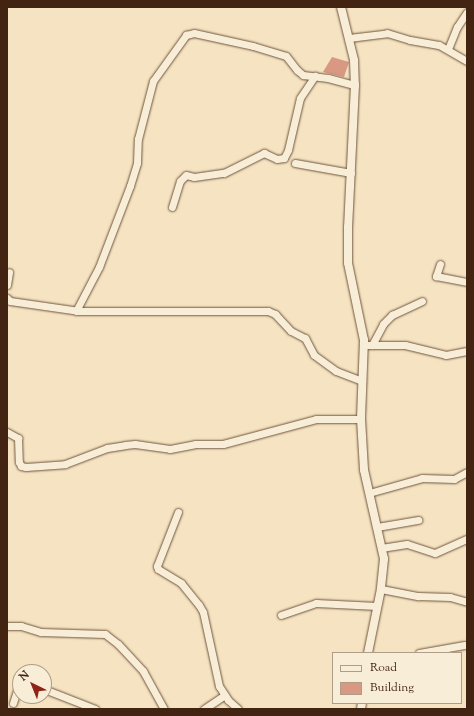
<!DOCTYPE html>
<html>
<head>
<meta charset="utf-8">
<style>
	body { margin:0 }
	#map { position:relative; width:474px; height:716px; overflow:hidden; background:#f5e3c1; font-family:"Sorts Mill Goudy",serif }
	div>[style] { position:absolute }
	.building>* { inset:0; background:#d89882 }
	.roads { filter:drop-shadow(0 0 1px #70543e) drop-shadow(0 0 1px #70543e) }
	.minor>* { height:7px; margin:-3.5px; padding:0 3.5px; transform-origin:3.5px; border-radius:3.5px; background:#f8edd7 }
	.tertiary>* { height:8px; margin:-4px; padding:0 4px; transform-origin:4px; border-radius:4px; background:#f8edd7 }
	span { translate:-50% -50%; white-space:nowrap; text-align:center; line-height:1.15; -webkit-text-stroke:3px #f8edd7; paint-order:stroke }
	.frame { position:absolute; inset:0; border:8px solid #432412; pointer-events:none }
	.legend { position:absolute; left:332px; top:652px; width:130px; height:52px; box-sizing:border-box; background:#f8edd7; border:1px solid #b09d88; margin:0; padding:5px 7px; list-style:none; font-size:12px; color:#432412 }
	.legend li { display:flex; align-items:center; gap:8px; height:20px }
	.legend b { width:20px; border:1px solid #b09d88 }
	.north { position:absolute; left:12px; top:664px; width:40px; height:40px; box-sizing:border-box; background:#f8edd7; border:1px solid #b09d88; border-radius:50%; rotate:317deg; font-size:11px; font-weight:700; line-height:16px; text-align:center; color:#432412 }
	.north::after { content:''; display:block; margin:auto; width:14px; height:18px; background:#8f2418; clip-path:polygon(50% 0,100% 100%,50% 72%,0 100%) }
</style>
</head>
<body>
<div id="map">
	<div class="building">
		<i style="clip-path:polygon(332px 57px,349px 62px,344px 77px,323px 72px)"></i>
	</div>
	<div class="roads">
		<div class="minor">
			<i style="left:349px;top:38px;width:38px;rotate:-7deg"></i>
			<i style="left:387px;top:33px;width:24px;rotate:17deg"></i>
			<i style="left:410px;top:40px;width:29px;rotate:10deg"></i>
			<i style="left:439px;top:45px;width:32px;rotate:30deg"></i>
			<i style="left:448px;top:49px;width:24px;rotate:-68deg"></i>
			<i style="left:457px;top:27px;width:18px;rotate:-56deg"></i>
			<i style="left:295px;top:163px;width:57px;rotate:10.1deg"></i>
			<i style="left:172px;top:207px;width:27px;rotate:-73deg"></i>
			<i style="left:180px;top:181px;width:8px;rotate:-45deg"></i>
			<i style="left:186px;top:175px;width:8px;rotate:14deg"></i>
			<i style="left:194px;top:177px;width:30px;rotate:-8deg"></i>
			<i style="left:224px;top:173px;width:45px;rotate:-26.6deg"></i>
			<i style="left:264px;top:153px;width:14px;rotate:25deg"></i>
			<i style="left:277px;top:159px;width:7px;rotate:-8deg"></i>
			<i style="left:284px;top:158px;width:9px;rotate:-63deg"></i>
			<i style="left:288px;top:150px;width:53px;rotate:-77deg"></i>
			<i style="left:300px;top:98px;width:27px;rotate:-56deg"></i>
			<i style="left:440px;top:264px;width:13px;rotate:108deg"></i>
			<i style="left:436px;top:276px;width:32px;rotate:11deg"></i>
			<i style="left:7px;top:285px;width:13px;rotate:-81deg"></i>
			<i style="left:7px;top:298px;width:4px;rotate:45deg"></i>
			<i style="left:10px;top:301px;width:70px;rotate:8.2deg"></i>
			<i style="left:79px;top:311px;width:189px"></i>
			<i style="left:268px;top:311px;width:8px;rotate:23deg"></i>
			<i style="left:275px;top:314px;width:23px;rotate:47deg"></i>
			<i style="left:291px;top:331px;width:16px;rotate:27deg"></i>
			<i style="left:305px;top:338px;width:19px;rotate:62deg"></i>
			<i style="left:314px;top:355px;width:27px;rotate:36deg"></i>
			<i style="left:336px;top:371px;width:28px;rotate:21deg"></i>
			<i style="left:76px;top:311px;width:50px;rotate:-62.4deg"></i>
			<i style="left:99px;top:267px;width:87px;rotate:-69.1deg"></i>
			<i style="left:130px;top:186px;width:24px;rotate:-73deg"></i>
			<i style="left:137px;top:163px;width:24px;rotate:-88deg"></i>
			<i style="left:138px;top:139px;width:60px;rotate:-75.5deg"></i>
			<i style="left:153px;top:81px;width:57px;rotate:-54.3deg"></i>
			<i style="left:186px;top:35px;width:8px;rotate:-14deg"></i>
			<i style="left:194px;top:33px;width:60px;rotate:12.4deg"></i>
			<i style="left:253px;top:46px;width:34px;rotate:17deg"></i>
			<i style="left:286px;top:56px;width:18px;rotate:52deg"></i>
			<i style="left:297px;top:70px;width:8px;rotate:40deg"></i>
			<i style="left:303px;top:75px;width:25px;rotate:7deg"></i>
			<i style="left:328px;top:78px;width:28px;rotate:15deg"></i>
			<i style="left:364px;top:345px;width:41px"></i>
			<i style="left:405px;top:345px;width:42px;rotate:13.7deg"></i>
			<i style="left:446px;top:355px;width:21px;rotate:-11deg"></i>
			<i style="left:372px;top:345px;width:24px;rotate:-62deg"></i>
			<i style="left:383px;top:324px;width:13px;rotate:-45deg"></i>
			<i style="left:392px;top:315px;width:33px;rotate:-25deg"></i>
			<i style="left:7px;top:432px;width:13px;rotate:29deg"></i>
			<i style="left:18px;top:438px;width:24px;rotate:88deg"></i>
			<i style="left:19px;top:462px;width:4px;rotate:63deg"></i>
			<i style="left:21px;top:466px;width:5px;rotate:11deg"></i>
			<i style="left:26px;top:467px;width:39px;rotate:-4deg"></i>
			<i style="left:65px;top:464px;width:45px;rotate:-20.9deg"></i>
			<i style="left:107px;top:448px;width:18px;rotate:-9deg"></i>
			<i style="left:125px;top:445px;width:10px;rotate:-6deg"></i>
			<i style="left:135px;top:444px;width:35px;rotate:8deg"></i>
			<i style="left:170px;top:449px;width:25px;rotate:-11deg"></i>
			<i style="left:195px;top:444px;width:28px"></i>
			<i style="left:223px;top:444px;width:96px;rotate:-15deg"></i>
			<i style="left:316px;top:419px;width:45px"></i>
			<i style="left:369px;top:493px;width:55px;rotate:-15.8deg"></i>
			<i style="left:422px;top:478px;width:32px;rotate:2deg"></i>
			<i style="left:454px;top:479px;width:15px;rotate:-28deg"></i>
			<i style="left:178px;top:512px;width:58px;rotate:111.3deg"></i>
			<i style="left:157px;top:566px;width:3px;rotate:72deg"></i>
			<i style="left:158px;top:569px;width:27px;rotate:31deg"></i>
			<i style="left:181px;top:583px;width:28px;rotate:51deg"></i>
			<i style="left:199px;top:605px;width:8px;rotate:60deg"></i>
			<i style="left:203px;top:612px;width:76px;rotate:77.8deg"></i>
			<i style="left:219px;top:686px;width:17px;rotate:57deg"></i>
			<i style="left:228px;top:700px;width:13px;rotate:42deg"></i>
			<i style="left:377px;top:527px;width:42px;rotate:-9.7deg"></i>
			<i style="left:381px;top:548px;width:26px;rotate:-9deg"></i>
			<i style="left:407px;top:544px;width:29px;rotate:18deg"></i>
			<i style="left:435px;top:553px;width:35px;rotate:-24deg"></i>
			<i style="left:381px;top:589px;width:38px;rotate:11deg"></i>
			<i style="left:418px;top:596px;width:32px;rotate:2deg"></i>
			<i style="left:450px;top:597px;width:18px;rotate:16deg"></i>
			<i style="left:281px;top:615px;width:37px;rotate:-19deg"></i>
			<i style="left:316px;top:603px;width:61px;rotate:2.8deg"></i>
			<i style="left:7px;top:626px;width:14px"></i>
			<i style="left:21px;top:626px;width:21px;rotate:17deg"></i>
			<i style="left:41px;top:632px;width:64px;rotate:1.8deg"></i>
			<i style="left:105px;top:634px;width:16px;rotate:38deg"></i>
			<i style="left:118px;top:644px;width:37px;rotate:47deg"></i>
			<i style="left:143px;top:671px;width:43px;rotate:61.1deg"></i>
			<i style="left:419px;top:653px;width:46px;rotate:-10.1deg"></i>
			<i style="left:44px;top:689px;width:55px;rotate:21.4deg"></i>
			<i style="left:13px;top:703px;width:23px;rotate:-72deg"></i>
			<i style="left:204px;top:709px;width:25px;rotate:-34deg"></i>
		</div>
		<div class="tertiary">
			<i style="left:341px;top:7px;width:55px;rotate:76.2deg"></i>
			<i style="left:354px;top:60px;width:25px;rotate:88deg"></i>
			<i style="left:355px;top:85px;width:142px;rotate:92.8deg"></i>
			<i style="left:348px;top:227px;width:36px;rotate:90deg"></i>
			<i style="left:348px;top:263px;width:79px;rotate:78.3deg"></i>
			<i style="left:364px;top:340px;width:79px;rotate:92.2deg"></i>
			<i style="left:361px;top:419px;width:51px;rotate:86.6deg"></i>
			<i style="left:364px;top:470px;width:91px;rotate:77.3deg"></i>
			<i style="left:384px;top:559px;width:30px;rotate:96deg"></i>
			<i style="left:381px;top:589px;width:65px;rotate:101.5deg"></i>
			<i style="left:361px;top:709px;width:6px;rotate:-81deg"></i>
		</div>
	</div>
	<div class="frame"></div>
	<ul class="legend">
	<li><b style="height:5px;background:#f8edd7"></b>Road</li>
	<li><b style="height:11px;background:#d89882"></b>Building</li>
	</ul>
	<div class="north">N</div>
</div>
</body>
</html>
